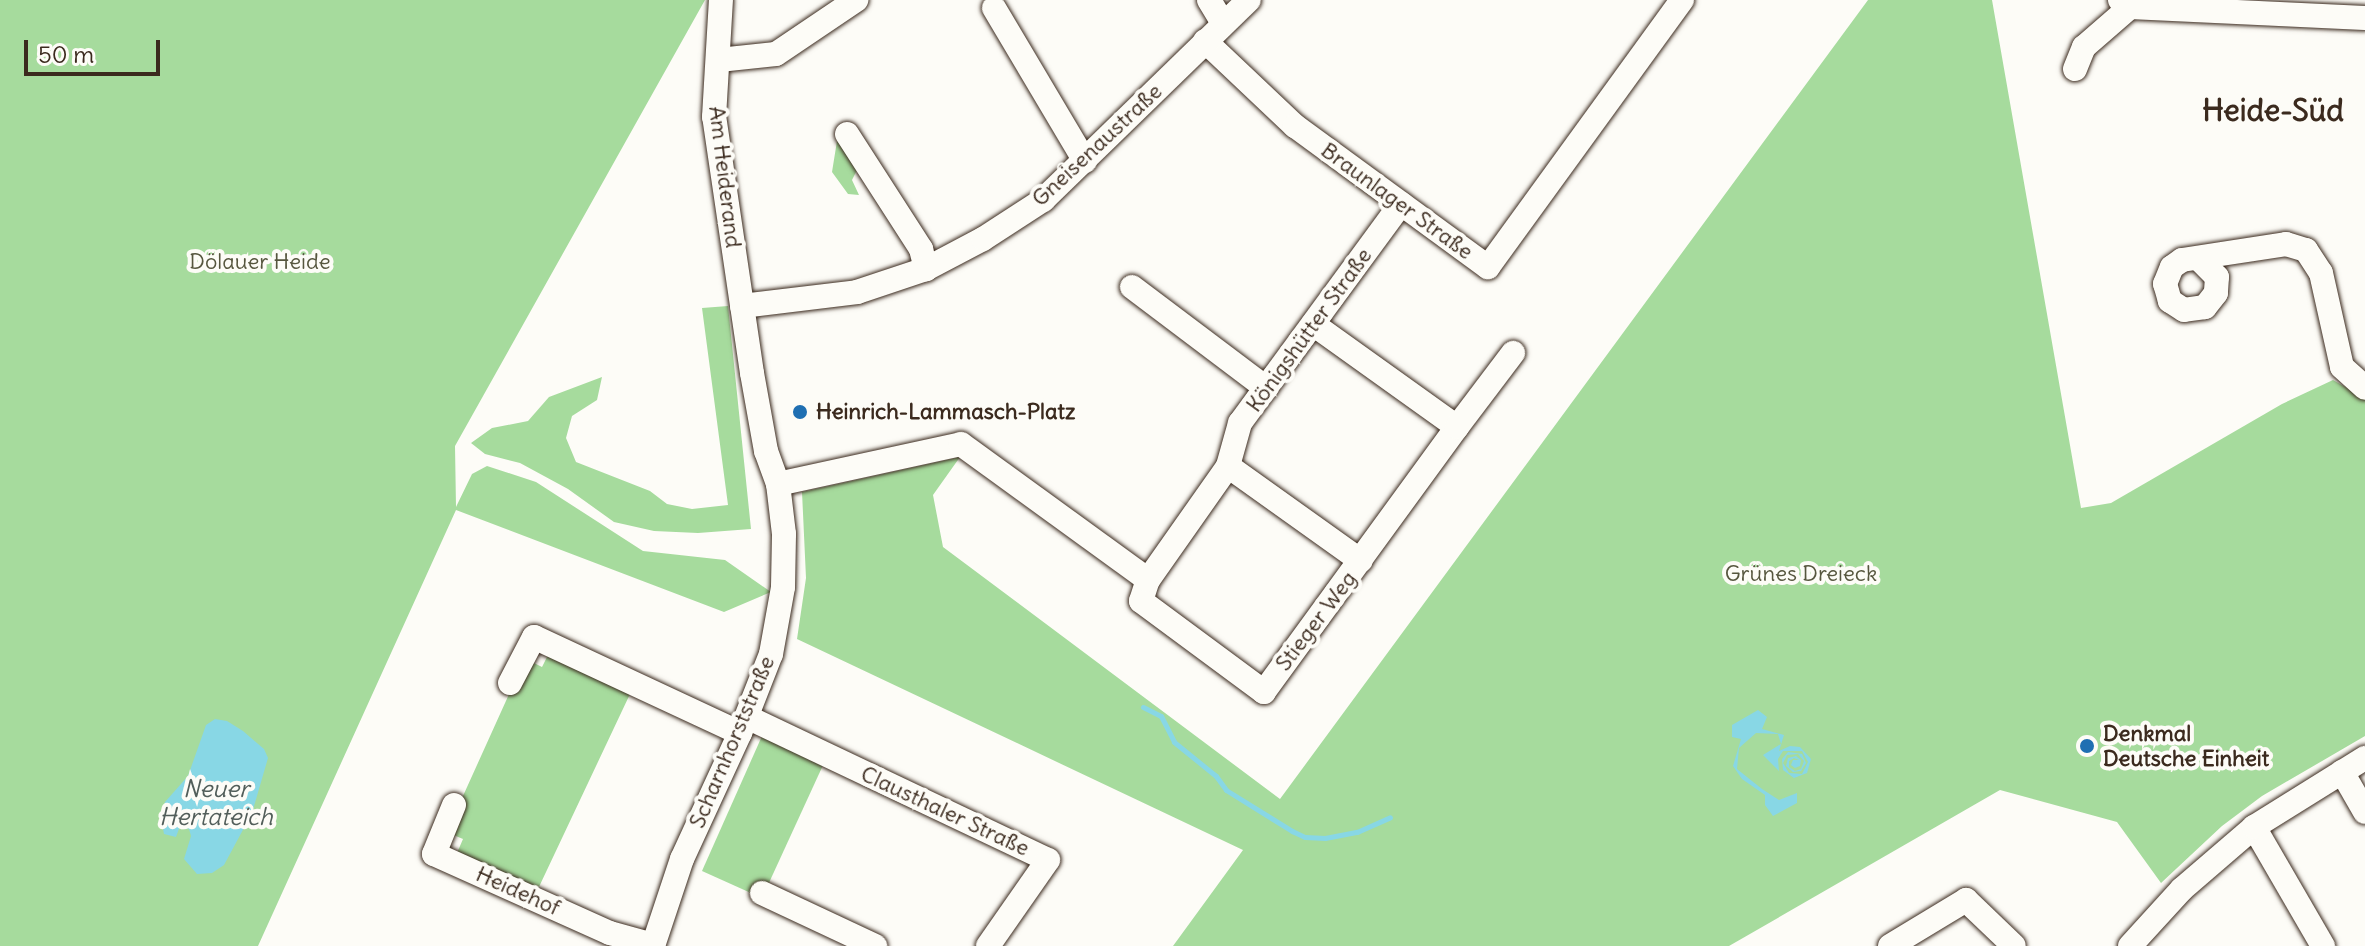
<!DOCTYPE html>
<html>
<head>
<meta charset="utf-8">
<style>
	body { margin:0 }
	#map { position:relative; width:2365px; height:946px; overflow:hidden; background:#fdfcf7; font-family:Delius,sans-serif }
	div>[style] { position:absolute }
	.green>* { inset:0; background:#a6db9d }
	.water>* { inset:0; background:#88d7e5 }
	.stream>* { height:5px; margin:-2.5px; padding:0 2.5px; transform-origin:2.5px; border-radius:2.5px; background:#88d7e5 }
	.roads { filter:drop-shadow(0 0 2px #3b2a1e) drop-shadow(0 0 2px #3b2a1e) }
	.minor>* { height:24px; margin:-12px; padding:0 12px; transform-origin:12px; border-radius:12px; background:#fdfcf7 }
	.dots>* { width:22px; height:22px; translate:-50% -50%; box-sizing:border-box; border:4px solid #fdfcf7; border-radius:50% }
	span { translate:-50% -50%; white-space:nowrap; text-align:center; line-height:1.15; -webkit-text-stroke:8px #fdfcf7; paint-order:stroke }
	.street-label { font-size:22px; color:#3b2a1e }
	.park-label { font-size:22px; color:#56563e }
	.poi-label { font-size:22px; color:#3b2a1e; font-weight:700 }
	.left { translate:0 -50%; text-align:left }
	.water-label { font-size:24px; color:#525e5a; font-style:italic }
	.district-label { font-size:30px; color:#3b2a1e; font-weight:700 }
	.scale { position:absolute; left:24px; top:40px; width:136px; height:36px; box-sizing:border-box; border:4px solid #3b2a1e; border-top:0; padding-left:10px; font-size:24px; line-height:28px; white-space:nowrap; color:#3b2a1e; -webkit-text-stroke:6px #fdfcf7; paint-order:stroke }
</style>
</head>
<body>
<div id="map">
	<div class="green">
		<i style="clip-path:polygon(0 0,705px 0,455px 446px,456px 507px,472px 474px,487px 466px,536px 482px,643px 551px,725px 560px,771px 592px,724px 612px,456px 510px,258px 946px,0 946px)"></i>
		<i style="clip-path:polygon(1868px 0,1992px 0,2081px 508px,2111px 503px,2282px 404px,2333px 380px,2365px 398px,2365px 736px,2262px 796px,2222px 826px,2161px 883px,2117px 822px,2000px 790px,1729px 946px,1173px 946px,1243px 850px,797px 639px,806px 578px,802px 492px,960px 457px,933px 495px,943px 547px,1280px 799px)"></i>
		<i style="clip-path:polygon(837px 141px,860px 164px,852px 180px,859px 195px,848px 194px,832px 172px)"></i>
		<i style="clip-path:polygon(728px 306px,751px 529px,698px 533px,654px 531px,614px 522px,568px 489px,520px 463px,485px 454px,471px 443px,492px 428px,528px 421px,549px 397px,602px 377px,597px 400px,572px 416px,566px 438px,576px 462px,650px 491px,667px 504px,692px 509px,728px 505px,702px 308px)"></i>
		<i style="clip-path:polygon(549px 653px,630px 694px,538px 889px,457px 853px,463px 839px,451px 834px,458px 807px,515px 681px,530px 661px,542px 667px)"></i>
		<i style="clip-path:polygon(762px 736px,824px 763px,762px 898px,702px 871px)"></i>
	</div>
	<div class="water">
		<i style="clip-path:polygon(1758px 710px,1767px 717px,1762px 729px,1784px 735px,1779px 751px,1790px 746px,1800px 747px,1811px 759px,1807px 773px,1794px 778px,1783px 770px,1782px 759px,1788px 752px,1802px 754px,1806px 763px,1801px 771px,1793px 772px,1786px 766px,1788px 758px,1796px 756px,1801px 760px,1800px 766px,1795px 768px,1791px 765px,1793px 760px,1799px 760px,1794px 758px,1789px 761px,1789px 767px,1795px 771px,1801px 769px,1804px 761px,1798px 754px,1787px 755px,1783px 763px,1789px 773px,1802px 774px,1808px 762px,1802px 751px,1783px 751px,1778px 759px,1779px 771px,1763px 755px,1781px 744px,1778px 734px,1756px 733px,1739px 748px,1737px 769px,1762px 789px,1779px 800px,1797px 793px,1797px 803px,1773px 816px,1765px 805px,1765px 795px,1742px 779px,1733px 766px,1741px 739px,1732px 737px,1732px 725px)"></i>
		<i style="clip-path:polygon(215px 719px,227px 721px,243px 731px,264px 749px,268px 758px,252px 813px,224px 865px,212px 873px,197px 874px,184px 859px,191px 836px,189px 829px,180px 826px,176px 837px,164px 834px,161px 818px,165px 802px,188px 776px,206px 725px)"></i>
	</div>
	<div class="stream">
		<i style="left:1143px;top:707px;width:20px;rotate:27deg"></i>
		<i style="left:1161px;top:716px;width:29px;rotate:63deg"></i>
		<i style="left:1174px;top:742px;width:54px;rotate:39deg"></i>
		<i style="left:1216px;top:776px;width:17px;rotate:54deg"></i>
		<i style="left:1226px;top:790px;width:78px;rotate:31.8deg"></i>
		<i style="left:1292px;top:831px;width:14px;rotate:25deg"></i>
		<i style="left:1305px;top:837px;width:20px;rotate:3deg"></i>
		<i style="left:1325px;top:838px;width:33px;rotate:-11deg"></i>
		<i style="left:1357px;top:832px;width:36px;rotate:-24deg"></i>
	</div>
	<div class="roads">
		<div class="minor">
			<i style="left:1209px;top:0;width:27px;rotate:59deg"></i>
			<i style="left:2120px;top:0;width:12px;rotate:35deg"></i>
			<i style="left:2130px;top:7px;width:235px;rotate:2.7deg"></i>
			<i style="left:994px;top:8px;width:178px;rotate:59.3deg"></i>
			<i style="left:1205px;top:41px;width:124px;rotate:43.4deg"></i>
			<i style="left:1295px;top:126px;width:239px;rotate:36.2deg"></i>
			<i style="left:1488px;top:267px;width:330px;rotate:-54deg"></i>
			<i style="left:719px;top:60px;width:57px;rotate:-6deg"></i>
			<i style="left:776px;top:54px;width:97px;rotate:-34deg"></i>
			<i style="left:2075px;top:69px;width:24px;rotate:-68deg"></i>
			<i style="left:2084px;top:47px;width:61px;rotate:-41deg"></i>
			<i style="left:847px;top:134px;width:137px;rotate:57.2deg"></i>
			<i style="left:921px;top:249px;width:21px;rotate:76deg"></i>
			<i style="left:2200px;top:260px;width:24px;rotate:45deg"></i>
			<i style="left:2217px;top:277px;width:16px;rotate:94deg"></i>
			<i style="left:2216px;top:293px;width:18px;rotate:128deg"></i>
			<i style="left:2205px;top:307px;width:21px;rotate:172deg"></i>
			<i style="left:2184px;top:310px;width:17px;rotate:-147deg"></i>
			<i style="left:2170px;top:301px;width:18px;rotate:-106deg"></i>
			<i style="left:2165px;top:284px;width:18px;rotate:-68deg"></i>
			<i style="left:2172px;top:267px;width:12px;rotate:-35deg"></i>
			<i style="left:2182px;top:260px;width:105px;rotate:-8.7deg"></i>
			<i style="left:2286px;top:244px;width:21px;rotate:17deg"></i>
			<i style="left:2306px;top:250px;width:27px;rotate:57deg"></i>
			<i style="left:2321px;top:273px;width:96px;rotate:77.4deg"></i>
			<i style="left:2342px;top:367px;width:31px;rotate:42deg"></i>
			<i style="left:1132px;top:287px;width:168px;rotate:37deg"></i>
			<i style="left:742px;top:306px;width:116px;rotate:-6.9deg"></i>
			<i style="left:857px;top:292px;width:73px;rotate:-18.4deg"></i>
			<i style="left:926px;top:269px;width:64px;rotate:-27.8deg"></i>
			<i style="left:983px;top:239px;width:72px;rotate:-33deg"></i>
			<i style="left:1043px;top:200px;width:287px;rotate:-44.2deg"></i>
			<i style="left:1313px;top:324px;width:177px;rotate:35.6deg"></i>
			<i style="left:1457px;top:427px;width:328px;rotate:126.1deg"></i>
			<i style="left:1264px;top:692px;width:153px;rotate:-143.5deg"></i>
			<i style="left:1141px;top:601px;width:22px;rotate:-72deg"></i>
			<i style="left:1148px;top:580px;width:139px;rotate:-54.9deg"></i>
			<i style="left:1228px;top:466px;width:45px;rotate:-74.4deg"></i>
			<i style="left:1240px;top:423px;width:272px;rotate:-53.7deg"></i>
			<i style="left:1457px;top:427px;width:93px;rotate:-52.9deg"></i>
			<i style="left:1228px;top:466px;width:163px;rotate:35.5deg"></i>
			<i style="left:778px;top:484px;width:187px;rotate:-12.3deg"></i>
			<i style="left:961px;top:444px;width:231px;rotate:36deg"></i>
			<i style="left:510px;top:683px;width:52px;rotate:-62.4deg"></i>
			<i style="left:534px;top:637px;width:227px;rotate:25deg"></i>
			<i style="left:747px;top:717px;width:333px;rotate:25.4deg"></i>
			<i style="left:1048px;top:860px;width:105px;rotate:124.9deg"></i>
			<i style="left:2342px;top:772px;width:46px;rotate:60.1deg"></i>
			<i style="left:454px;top:805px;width:53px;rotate:112.2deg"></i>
			<i style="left:434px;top:854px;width:193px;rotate:24.2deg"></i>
			<i style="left:610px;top:933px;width:45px;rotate:15.6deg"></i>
			<i style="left:2254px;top:827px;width:138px;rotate:59.9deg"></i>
			<i style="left:762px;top:893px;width:125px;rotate:25.1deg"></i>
			<i style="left:653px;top:946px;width:92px;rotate:-71.6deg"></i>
			<i style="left:682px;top:859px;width:139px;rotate:-65.3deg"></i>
			<i style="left:740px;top:733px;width:85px;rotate:-68.6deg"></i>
			<i style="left:771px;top:654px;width:68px;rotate:-79.8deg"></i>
			<i style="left:783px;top:587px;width:53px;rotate:-88.9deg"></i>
			<i style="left:784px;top:534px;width:50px;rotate:-96.8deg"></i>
			<i style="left:778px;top:484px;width:35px;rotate:-110deg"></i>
			<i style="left:766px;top:451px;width:79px;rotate:-100.2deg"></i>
			<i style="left:752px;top:373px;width:259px;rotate:-98.4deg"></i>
			<i style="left:714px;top:117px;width:117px;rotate:-86.6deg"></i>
			<i style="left:1890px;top:946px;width:89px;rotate:-31.2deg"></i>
			<i style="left:1966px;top:900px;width:66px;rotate:43.8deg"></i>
			<i style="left:2130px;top:946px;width:77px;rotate:-47.6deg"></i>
			<i style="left:2182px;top:889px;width:95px;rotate:-40.7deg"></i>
			<i style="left:2254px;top:827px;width:131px;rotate:-31.9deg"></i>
		</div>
	</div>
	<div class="dots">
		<i style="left:800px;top:412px;background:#1f6fb2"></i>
		<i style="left:2087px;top:746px;background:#1f6fb2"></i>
	</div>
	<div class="street-label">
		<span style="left:1097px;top:145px;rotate:-43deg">Gneisenaustraße</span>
		<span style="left:725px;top:177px;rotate:83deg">Am Heiderand</span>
		<span style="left:1397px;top:201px;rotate:36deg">Braunlager Straße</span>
		<span style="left:1309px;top:330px;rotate:-54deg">Königshütter Straße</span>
		<span style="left:1316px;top:621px;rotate:-53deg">Stieger Weg</span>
		<span style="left:732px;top:742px;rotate:-67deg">Scharnhorststraße</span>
		<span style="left:945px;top:811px;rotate:25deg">Clausthaler Straße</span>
		<span style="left:518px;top:891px;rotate:24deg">Heidehof</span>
	</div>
	<div class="park-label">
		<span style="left:260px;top:262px">Dölauer Heide</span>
		<span style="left:1801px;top:574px">Grünes Dreieck</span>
	</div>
	<div class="poi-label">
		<span class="left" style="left:816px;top:412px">Heinrich-Lammasch-Platz</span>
		<span class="left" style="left:2103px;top:746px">Denkmal<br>Deutsche Einheit</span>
	</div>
	<div class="water-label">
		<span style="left:216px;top:803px">Neuer<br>Hertateich</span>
	</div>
	<div class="district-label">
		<span style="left:2273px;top:110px">Heide-Süd</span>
	</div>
	<div class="scale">50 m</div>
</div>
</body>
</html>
